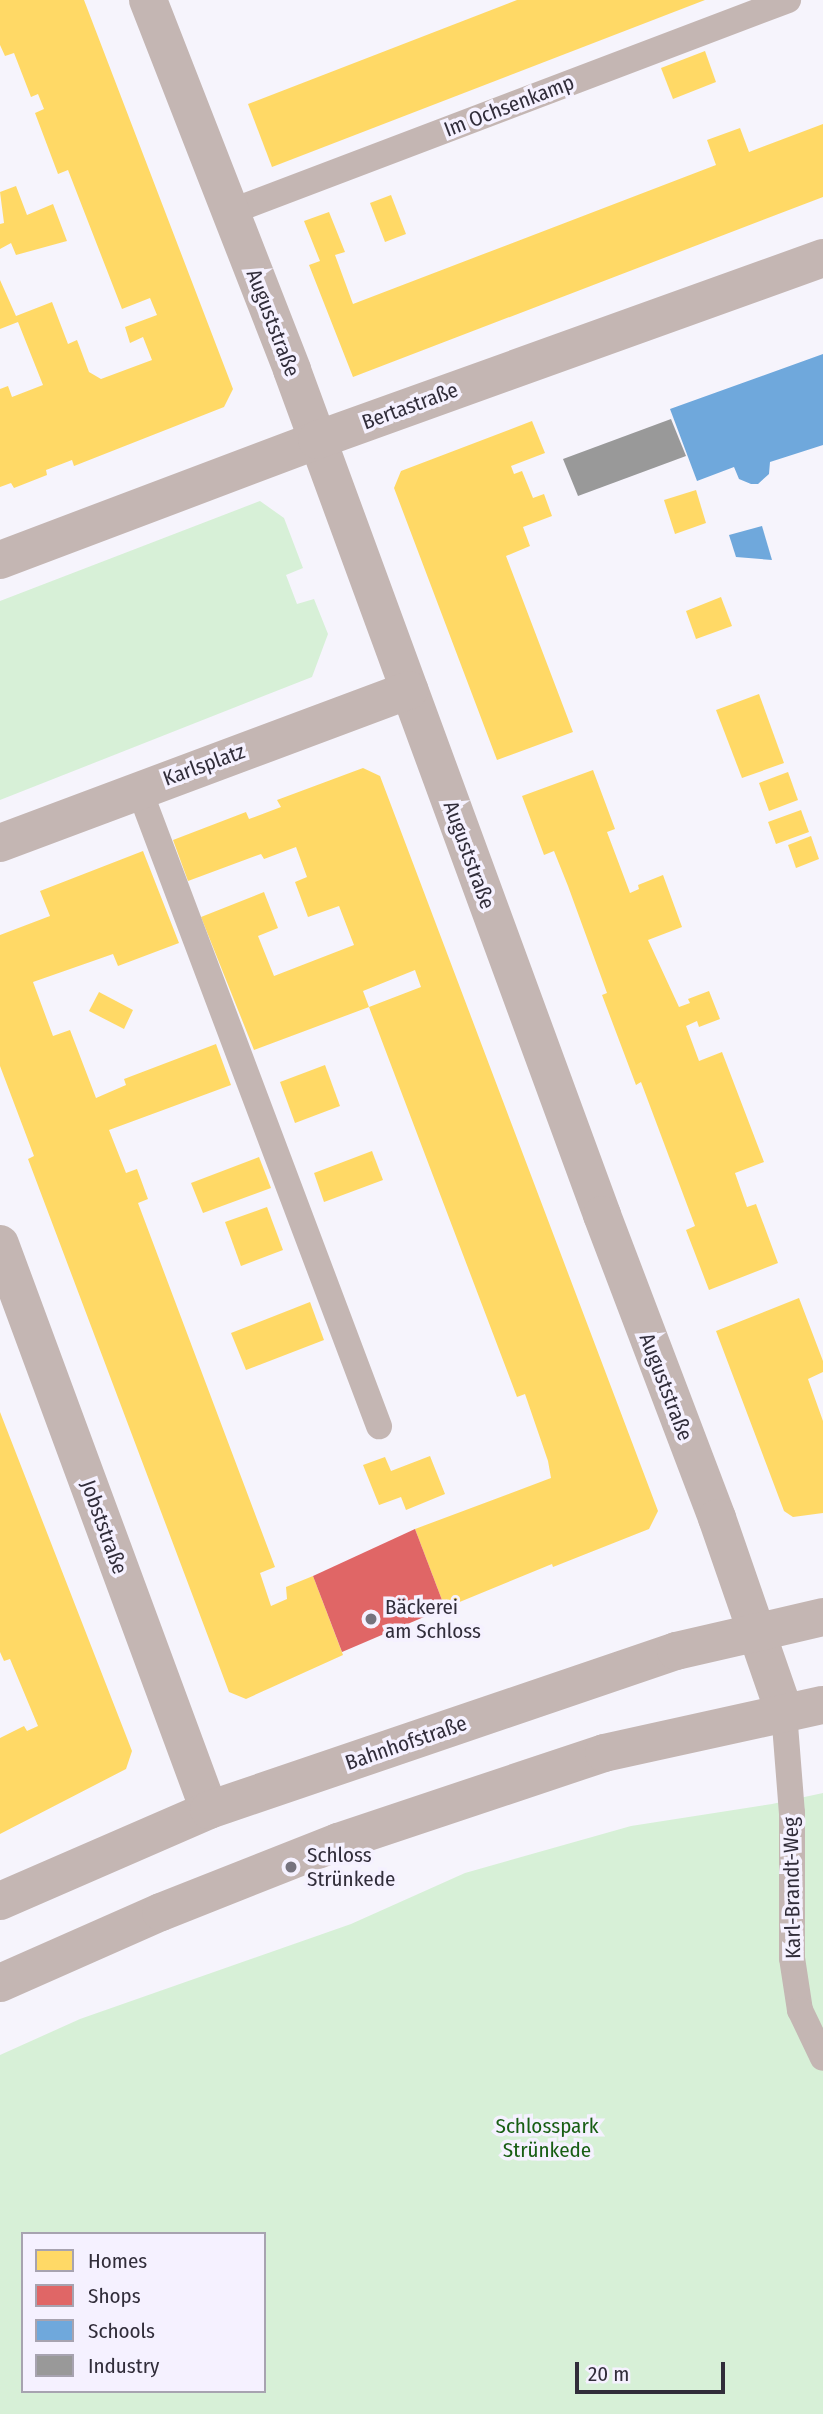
<!DOCTYPE html>
<html>
<head>
<meta charset="utf-8">
<style>
	body { margin:0 }
	#map { position:relative; width:823px; height:2414px; overflow:hidden; background:#f6f4fc; font-family:"Fira Sans Condensed",sans-serif }
	div>[style] { position:absolute }
	.green>* { inset:0; background:#d7f0d7 }
	.homes>* { inset:0; background:#ffd966 }
	.shops>* { inset:0; background:#e06666 }
	.schools>* { inset:0; background:#6fa8dc }
	.industry>* { inset:0; background:#999 }
	.service>* { height:26px; margin:-13px; padding:0 13px; transform-origin:13px; border-radius:13px; background:#c4b6b3 }
	.minor>* { height:38px; margin:-19px; padding:0 19px; transform-origin:19px; border-radius:19px; background:#c4b6b3 }
	.tertiary>* { height:38px; margin:-19px; padding:0 19px; transform-origin:19px; border-radius:19px; background:#c4b6b3 }
	.dots>* { width:19px; height:19px; translate:-50% -50%; box-sizing:border-box; border:4px solid #f5f1ff; border-radius:50% }
	span { translate:-50% -50%; white-space:nowrap; text-align:center; line-height:1.15; -webkit-text-stroke:7px #f5f1ff; paint-order:stroke }
	.street-label { font-size:21px; color:#312d3a }
	.poi-label { font-size:21px; color:#312d3a }
	.left { translate:0 -50%; text-align:left }
	.park-label { font-size:21px; color:#185e14 }
	.legend { position:absolute; left:21px; top:2232px; width:245px; height:161px; box-sizing:border-box; background:#f5f1ff; border:2px solid #a7a3b0; margin:0; padding:9px 12px; list-style:none; font-size:21px; color:#312d3a }
	.legend li { display:flex; align-items:center; gap:14px; height:35px }
	.legend b { width:35px; border:2px solid #a7a3b0 }
	.scale { position:absolute; left:575px; top:2362px; width:150px; height:32px; box-sizing:border-box; border:4px solid #312d3a; border-top:0; padding-left:9px; font-size:21px; line-height:24px; white-space:nowrap; color:#312d3a; -webkit-text-stroke:5px #f5f1ff; paint-order:stroke }
</style>
</head>
<body>
<div id="map">
	<div class="green">
		<i style="clip-path:polygon(260px 501px,284px 518px,303px 568px,286px 575px,297px 604px,314px 599px,328px 634px,312px 677px,0 800px,0 601px)"></i>
		<i style="clip-path:polygon(evenodd,823px 1793px,823px 2414px,0 2414px,0 2055px,80px 2019px,351px 1924px,465px 1873px,631px 1826px,772px 1804px,823px 1793px,23px 2234px,264px 2234px,264px 2391px,23px 2391px,23px 2234px)"></i>
	</div>
	<div class="homes">
		<i style="clip-path:polygon(0 0,84px 0,233px 389px,224px 407px,74px 466px,72px 460px,46px 470px,47px 475px,14px 488px,11px 483px,0 487px,0 389px,8px 386px,12px 397px,43px 385px,18px 322px,0 329px,0 280px,16px 316px,52px 302px,68px 344px,77px 340px,89px 372px,101px 379px,152px 360px,143px 337px,130px 343px,125px 327px,157px 315px,150px 298px,122px 309px,68px 170px,58px 174px,35px 113px,44px 109px,38px 94px,31px 97px,14px 53px,5px 56px,0 45px)"></i>
		<i style="clip-path:polygon(517px 0,705px 0,272px 167px,248px 104px)"></i>
		<i style="clip-path:polygon(705px 51px,716px 82px,673px 99px,661px 68px)"></i>
		<i style="clip-path:polygon(823px 124px,823px 197px,353px 377px,309px 265px,320px 261px,304px 221px,329px 212px,345px 252px,335px 255px,353px 304px,716px 165px,707px 140px,740px 128px,749px 152px)"></i>
		<i style="clip-path:polygon(16px 186px,27px 215px,53px 204px,67px 241px,16px 255px,11px 243px,0 249px,0 224px,4px 223px,0 192px)"></i>
		<i style="clip-path:polygon(391px 195px,406px 234px,385px 242px,370px 203px)"></i>
		<i style="clip-path:polygon(532px 421px,545px 453px,511px 466px,514px 474px,522px 471px,533px 498px,544px 494px,552px 516px,523px 527px,530px 546px,506px 556px,573px 732px,497px 760px,394px 488px,401px 471px)"></i>
		<i style="clip-path:polygon(696px 490px,706px 523px,675px 534px,664px 500px)"></i>
		<i style="clip-path:polygon(721px 597px,732px 626px,696px 639px,686px 611px)"></i>
		<i style="clip-path:polygon(759px 694px,784px 763px,742px 778px,716px 710px)"></i>
		<i style="clip-path:polygon(363px 768px,380px 776px,658px 1511px,649px 1529px,553px 1567px,552px 1564px,445px 1608px,415px 1529px,551px 1478px,548px 1461px,525px 1394px,517px 1397px,369px 1007px,421px 987px,415px 970px,363px 991px,369px 1007px,254px 1050px,201px 917px,264px 892px,278px 928px,258px 936px,274px 976px,354px 945px,339px 906px,308px 917px,295px 882px,307px 877px,296px 847px,264px 859px,261px 854px,188px 881px,173px 840px,246px 812px,249px 819px,281px 807px,277px 800px)"></i>
		<i style="clip-path:polygon(593px 770px,615px 829px,607px 832px,630px 893px,639px 889px,638px 885px,663px 875px,682px 927px,648px 940px,679px 1007px,690px 1003px,688px 999px,709px 991px,720px 1019px,699px 1027px,697px 1021px,686px 1026px,699px 1061px,722px 1052px,764px 1162px,735px 1173px,747px 1207px,756px 1204px,778px 1263px,709px 1290px,686px 1230px,695px 1226px,641px 1082px,636px 1085px,602px 995px,607px 993px,568px 886px,554px 851px,544px 855px,522px 796px)"></i>
		<i style="clip-path:polygon(788px 772px,798px 800px,769px 811px,759px 783px)"></i>
		<i style="clip-path:polygon(801px 810px,809px 832px,776px 844px,768px 822px)"></i>
		<i style="clip-path:polygon(811px 836px,819px 859px,796px 868px,788px 845px)"></i>
		<i style="clip-path:polygon(143px 851px,179px 943px,118px 966px,113px 954px,33px 982px,53px 1036px,70px 1030px,96px 1098px,126px 1085px,124px 1079px,216px 1044px,231px 1085px,109px 1130px,126px 1173px,137px 1169px,148px 1199px,138px 1203px,275px 1567px,260px 1573px,271px 1606px,287px 1599px,286px 1587px,313px 1576px,343px 1655px,246px 1699px,229px 1692px,28px 1159px,34px 1156px,0 1066px,0 935px,50px 916px,40px 891px)"></i>
		<i style="clip-path:polygon(99px 992px,133px 1010px,124px 1029px,89px 1011px)"></i>
		<i style="clip-path:polygon(325px 1065px,340px 1106px,295px 1123px,280px 1082px)"></i>
		<i style="clip-path:polygon(372px 1151px,383px 1180px,324px 1202px,314px 1173px)"></i>
		<i style="clip-path:polygon(259px 1157px,271px 1188px,203px 1213px,191px 1183px)"></i>
		<i style="clip-path:polygon(267px 1207px,283px 1250px,241px 1266px,225px 1222px)"></i>
		<i style="clip-path:polygon(799px 1298px,823px 1361px,823px 1372px,808px 1379px,823px 1421px,823px 1513px,793px 1517px,784px 1511px,716px 1331px)"></i>
		<i style="clip-path:polygon(310px 1302px,324px 1340px,246px 1370px,231px 1333px)"></i>
		<i style="clip-path:polygon(0 1412px,132px 1751px,126px 1769px,0 1834px,0 1738px,24px 1726px,27px 1731px,38px 1726px,10px 1659px,4px 1661px,0 1652px)"></i>
		<i style="clip-path:polygon(430px 1456px,445px 1494px,406px 1510px,401px 1497px,379px 1505px,363px 1465px,385px 1457px,391px 1471px)"></i>
	</div>
	<div class="shops">
		<i style="clip-path:polygon(415px 1529px,445px 1608px,342px 1652px,313px 1576px)"></i>
	</div>
	<div class="schools">
		<i style="clip-path:polygon(823px 354px,823px 445px,770px 462px,769px 474px,758px 484px,751px 484px,739px 479px,734px 467px,697px 481px,670px 409px)"></i>
		<i style="clip-path:polygon(762px 526px,772px 560px,736px 557px,729px 535px)"></i>
	</div>
	<div class="industry">
		<i style="clip-path:polygon(671px 419px,686px 456px,578px 496px,563px 459px)"></i>
	</div>
	<div class="service">
		<i style="left:230px;top:212px;width:597px;rotate:-20.8deg"></i>
		<i style="left:139px;top:789px;width:681px;rotate:69.36deg"></i>
		<i style="left:784px;top:1712px;width:101px;rotate:85.5deg"></i>
		<i style="left:792px;top:1813px;width:145px;rotate:90deg"></i>
		<i style="left:792px;top:1958px;width:53px;rotate:81.3deg"></i>
		<i style="left:800px;top:2010px;width:53px;rotate:64.4deg"></i>
	</div>
	<div class="minor">
		<i style="left:148px;top:0;width:397px;rotate:68.7deg"></i>
		<i style="left:292px;top:370px;width:900px;rotate:69.85deg"></i>
		<i style="left:602px;top:1215px;width:324px;rotate:69.2deg"></i>
		<i style="left:717px;top:1518px;width:205px;rotate:70.9deg"></i>
		<i style="left:0;top:560px;width:339px;rotate:-20.7deg"></i>
		<i style="left:317px;top:440px;width:538px;rotate:-19.78deg"></i>
		<i style="left:0;top:843px;width:437px;rotate:-20.5deg"></i>
		<i style="left:0;top:1244px;width:603px;rotate:69.73deg"></i>
	</div>
	<div class="tertiary">
		<i style="left:0;top:1901px;width:228px;rotate:-23.5deg"></i>
		<i style="left:209px;top:1810px;width:493px;rotate:-18.8deg"></i>
		<i style="left:676px;top:1651px;width:151px;rotate:-13deg"></i>
		<i style="left:0;top:1983px;width:176px;rotate:-23.8deg"></i>
		<i style="left:161px;top:1912px;width:190px;rotate:-21.6deg"></i>
		<i style="left:338px;top:1842px;width:280px;rotate:-18.5deg"></i>
		<i style="left:604px;top:1753px;width:224px;rotate:-12.4deg"></i>
	</div>
	<div class="dots">
		<i style="left:371px;top:1619px;background:#76737e"></i>
		<i style="left:291px;top:1867px;background:#76737e"></i>
	</div>
	<div class="street-label">
		<span style="left:509px;top:106px;rotate:-21deg">Im Ochsenkamp</span>
		<span style="left:273px;top:323px;rotate:69deg">Auguststraße</span>
		<span style="left:410px;top:406px;rotate:-20deg">Bertastraße</span>
		<span style="left:204px;top:765px;rotate:-20deg">Karlsplatz</span>
		<span style="left:469px;top:855px;rotate:70deg">Auguststraße</span>
		<span style="left:666px;top:1387px;rotate:69deg">Auguststraße</span>
		<span style="left:104px;top:1527px;rotate:70deg">Jobststraße</span>
		<span style="left:406px;top:1743px;rotate:-19deg">Bahnhofstraße</span>
		<span style="left:792px;top:1888px;rotate:-91deg">Karl-Brandt-Weg</span>
	</div>
	<div class="poi-label">
		<span class="left" style="left:385px;top:1619px">Bäckerei<br>am Schloss</span>
		<span class="left" style="left:307px;top:1867px">Schloss<br>Strünkede</span>
	</div>
	<div class="park-label">
		<span style="left:547px;top:2138px">Schlosspark<br>Strünkede</span>
	</div>
	<ul class="legend">
	<li><b style="height:19px;background:#ffd966"></b>Homes</li>
	<li><b style="height:19px;background:#e06666"></b>Shops</li>
	<li><b style="height:19px;background:#6fa8dc"></b>Schools</li>
	<li><b style="height:19px;background:#999"></b>Industry</li>
	</ul>
	<div class="scale">20 m</div>
</div>
</body>
</html>
